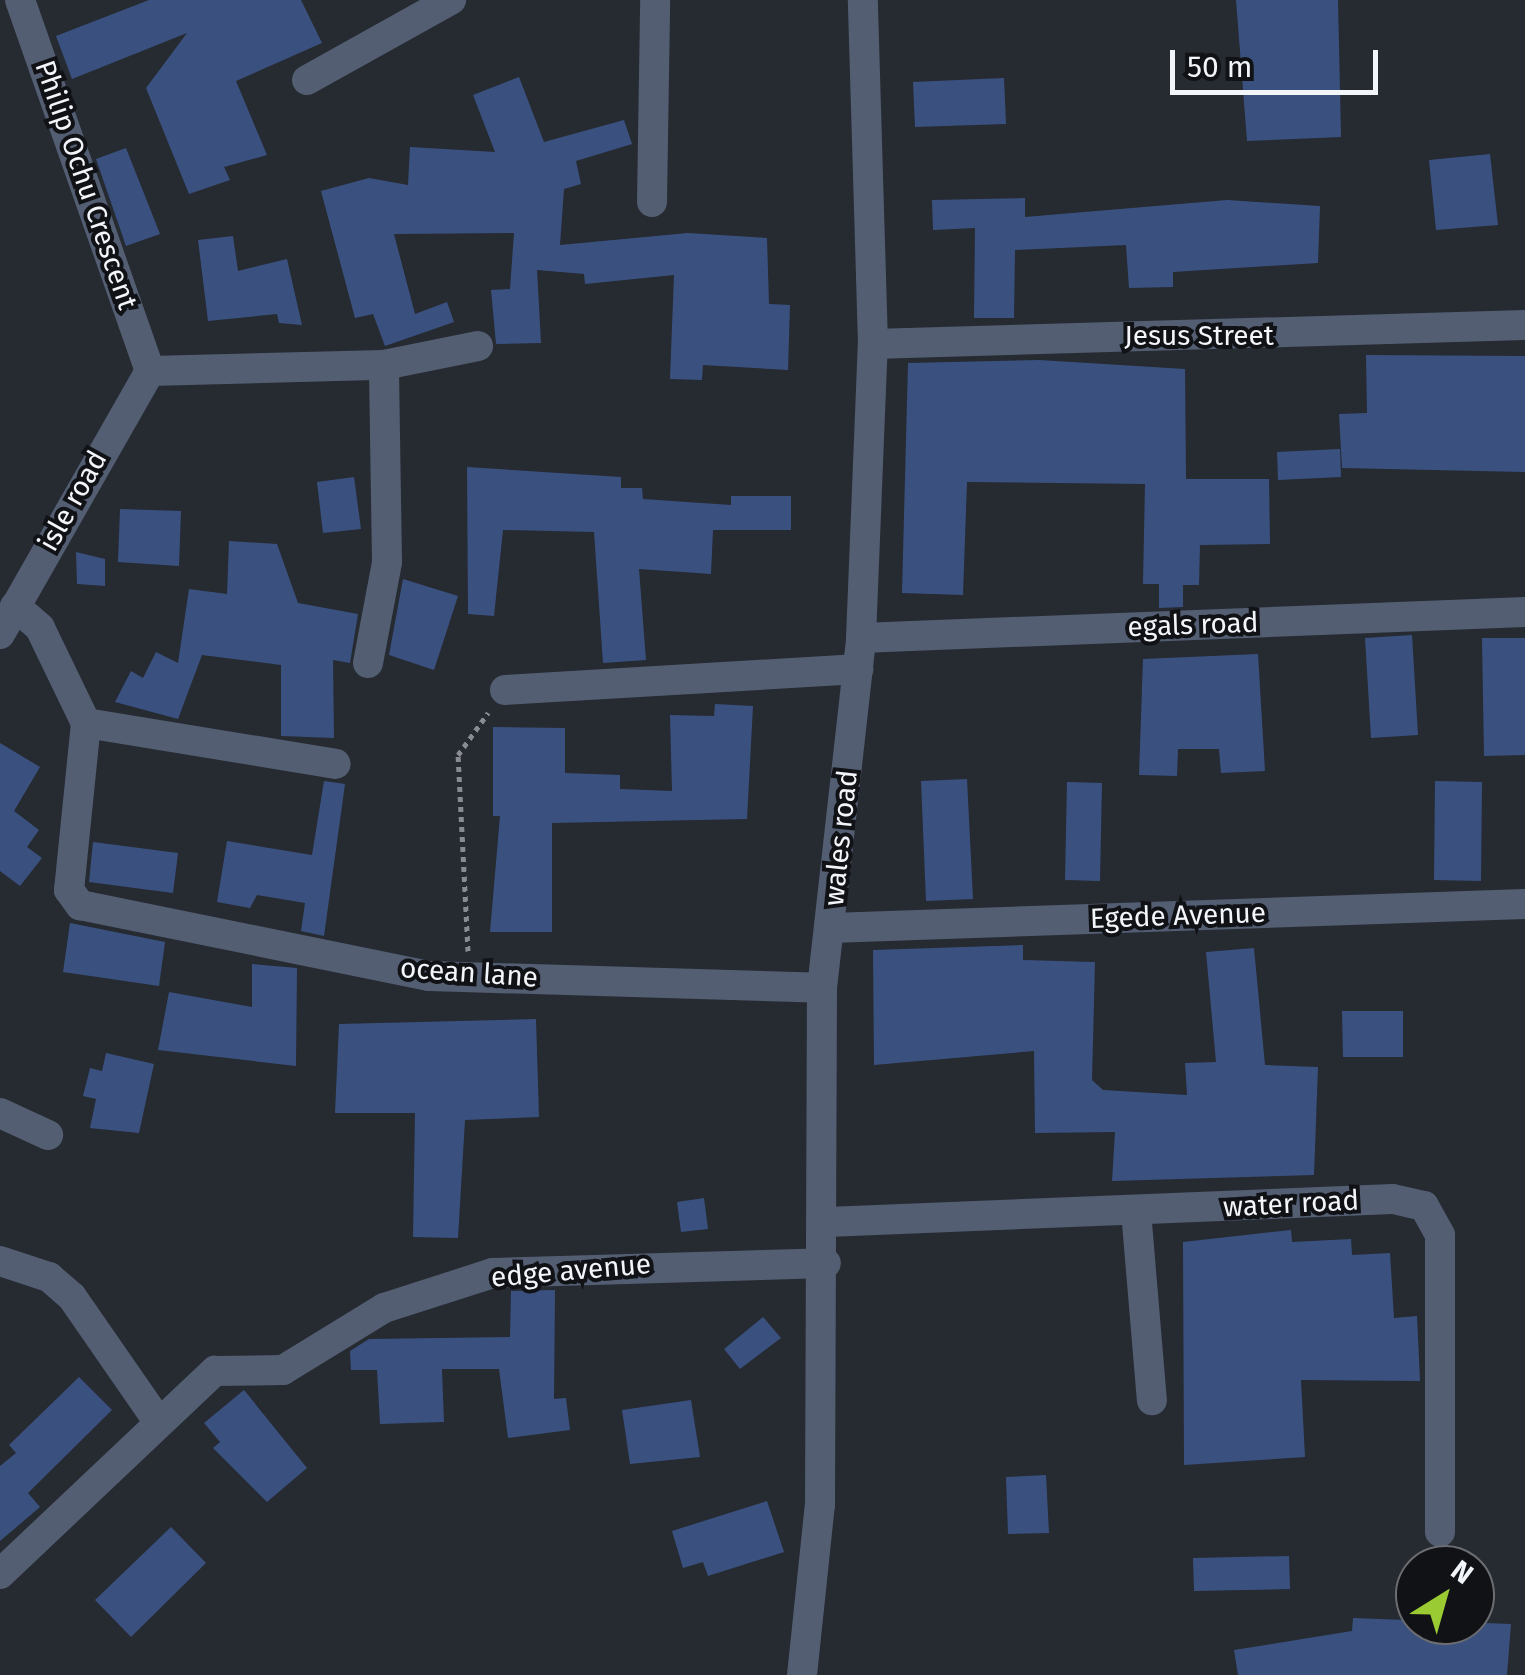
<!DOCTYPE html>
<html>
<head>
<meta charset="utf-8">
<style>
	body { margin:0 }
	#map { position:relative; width:1525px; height:1675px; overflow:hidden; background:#262a31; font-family:"Fira Sans",sans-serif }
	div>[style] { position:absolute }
	.building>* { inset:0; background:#3a5180 }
	.path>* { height:5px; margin-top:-2.5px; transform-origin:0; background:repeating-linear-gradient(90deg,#888c92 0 5px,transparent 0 10px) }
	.street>* { height:30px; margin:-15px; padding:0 15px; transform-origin:15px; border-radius:15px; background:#535e73 }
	span { translate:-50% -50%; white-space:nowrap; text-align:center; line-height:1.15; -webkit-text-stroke:8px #111216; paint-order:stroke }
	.street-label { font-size:28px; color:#f2f5fa }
	.north { position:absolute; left:1395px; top:1545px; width:100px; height:100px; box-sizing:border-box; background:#111216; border:2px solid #6b6d71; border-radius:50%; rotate:37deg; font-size:28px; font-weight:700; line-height:40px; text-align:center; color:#f2f5fa }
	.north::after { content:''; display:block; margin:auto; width:35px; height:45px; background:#9bcb33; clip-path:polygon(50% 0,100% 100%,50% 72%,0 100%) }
	.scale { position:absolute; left:1170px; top:50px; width:208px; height:45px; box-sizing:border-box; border:5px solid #f2f5fa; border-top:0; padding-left:12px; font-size:30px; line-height:35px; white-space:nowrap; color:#f2f5fa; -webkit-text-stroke:8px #111216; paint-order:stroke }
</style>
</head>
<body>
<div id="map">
	<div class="building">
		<i style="clip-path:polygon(149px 0,301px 0,322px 43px,236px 81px,267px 155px,224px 167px,230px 180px,189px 194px,146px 88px,187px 33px,72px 79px,56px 36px)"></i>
		<i style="clip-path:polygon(1236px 0,1338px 0,1341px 137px,1247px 141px)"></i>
		<i style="clip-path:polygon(519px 77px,544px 142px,624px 120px,632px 144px,576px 161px,581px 184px,564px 189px,560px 245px,688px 233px,767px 238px,769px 304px,790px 305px,788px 370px,703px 365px,702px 380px,670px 379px,674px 275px,585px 284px,584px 274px,537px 270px,541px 343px,496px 344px,491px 290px,510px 289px,514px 233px,394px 234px,415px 314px,447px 302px,454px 322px,385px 346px,373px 314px,355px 318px,321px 191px,369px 178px,408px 185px,410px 147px,495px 152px,473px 95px)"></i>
		<i style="clip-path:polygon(1004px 78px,1006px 124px,915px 127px,913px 82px)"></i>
		<i style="clip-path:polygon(126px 148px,160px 234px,126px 246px,96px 159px)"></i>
		<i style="clip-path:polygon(1490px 154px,1498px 225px,1436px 230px,1429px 160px)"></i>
		<i style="clip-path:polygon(1025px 198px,1025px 217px,1227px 200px,1320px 206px,1318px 263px,1173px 272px,1173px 287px,1129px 288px,1126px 245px,1015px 250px,1014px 318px,974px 318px,975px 228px,933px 230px,932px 200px)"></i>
		<i style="clip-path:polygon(233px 236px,238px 271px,287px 259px,302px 325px,279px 323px,277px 314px,208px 321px,198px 240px)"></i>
		<i style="clip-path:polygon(1366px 355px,1525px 356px,1525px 472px,1342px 468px,1339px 414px,1367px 413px)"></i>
		<i style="clip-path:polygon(1039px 360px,1185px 369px,1186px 479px,1269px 479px,1270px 544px,1200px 545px,1199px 585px,1183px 585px,1183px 607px,1159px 608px,1159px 584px,1143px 584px,1145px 484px,967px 482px,963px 595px,902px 593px,908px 363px)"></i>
		<i style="clip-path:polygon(1340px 449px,1341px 477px,1278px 480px,1277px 452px)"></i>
		<i style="clip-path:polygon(467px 467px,621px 477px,621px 488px,642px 488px,643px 499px,731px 505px,731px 496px,791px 496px,791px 530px,713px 530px,711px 574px,639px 569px,646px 660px,603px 663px,594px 532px,503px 530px,494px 616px,468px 614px)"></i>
		<i style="clip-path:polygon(354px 477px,361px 529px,323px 533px,317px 482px)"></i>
		<i style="clip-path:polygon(120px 509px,181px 511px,179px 566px,118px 562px)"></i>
		<i style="clip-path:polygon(229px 541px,277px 544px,298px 603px,358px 614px,350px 663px,333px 660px,334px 738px,281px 736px,281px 665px,202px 655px,178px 719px,115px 702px,131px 671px,143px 678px,156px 652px,178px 663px,189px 589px,227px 594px)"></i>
		<i style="clip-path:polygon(76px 552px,105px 559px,105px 586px,77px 584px)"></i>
		<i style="clip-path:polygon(403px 579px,458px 596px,434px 670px,389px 655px)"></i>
		<i style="clip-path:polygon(1412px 635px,1418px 735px,1371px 738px,1365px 638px)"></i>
		<i style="clip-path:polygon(1482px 638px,1525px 638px,1525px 755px,1484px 756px)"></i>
		<i style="clip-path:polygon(1258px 654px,1265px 771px,1221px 773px,1219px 749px,1178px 749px,1177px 776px,1139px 775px,1143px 659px)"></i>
		<i style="clip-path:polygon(715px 704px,753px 706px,747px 819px,552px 823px,552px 932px,490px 932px,500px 816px,493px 816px,493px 727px,565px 728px,565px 773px,620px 775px,620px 789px,672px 791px,670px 715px,714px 716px)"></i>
		<i style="clip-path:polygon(0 743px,40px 767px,14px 811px,39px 830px,27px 847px,42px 858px,20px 886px,0 871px)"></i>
		<i style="clip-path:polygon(967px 779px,973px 899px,926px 901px,921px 781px)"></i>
		<i style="clip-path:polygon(324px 781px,345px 784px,324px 936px,301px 931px,305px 903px,257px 895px,250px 908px,217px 902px,227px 841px,312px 855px)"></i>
		<i style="clip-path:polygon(1435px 781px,1482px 782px,1481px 881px,1434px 880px)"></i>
		<i style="clip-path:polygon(1067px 782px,1102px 783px,1100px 881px,1065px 880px)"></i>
		<i style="clip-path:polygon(93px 842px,178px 853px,173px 893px,89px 882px)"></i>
		<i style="clip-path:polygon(70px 923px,165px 942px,159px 986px,63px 972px)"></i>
		<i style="clip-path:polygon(1023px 945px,1023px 960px,1095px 962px,1092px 1080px,1103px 1090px,1187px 1095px,1185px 1063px,1216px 1062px,1206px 952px,1254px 948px,1265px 1065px,1318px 1067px,1314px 1175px,1112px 1181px,1115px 1132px,1035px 1133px,1034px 1051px,874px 1065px,873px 950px)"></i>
		<i style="clip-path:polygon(252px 964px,297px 968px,296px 1066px,158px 1050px,169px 992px,252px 1007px)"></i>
		<i style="clip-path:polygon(1342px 1011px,1403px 1011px,1403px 1057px,1343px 1057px)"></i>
		<i style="clip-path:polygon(536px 1019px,539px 1117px,465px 1120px,458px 1238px,413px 1237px,415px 1113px,335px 1113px,339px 1024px)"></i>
		<i style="clip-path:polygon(106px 1053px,154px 1064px,139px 1133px,90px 1128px,96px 1099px,83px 1096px,90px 1068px,102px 1071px)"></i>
		<i style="clip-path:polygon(704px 1198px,708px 1229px,681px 1232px,677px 1202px)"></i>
		<i style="clip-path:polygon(1291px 1230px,1292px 1242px,1351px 1239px,1352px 1255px,1390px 1253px,1394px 1318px,1417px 1316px,1420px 1381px,1301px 1380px,1305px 1457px,1184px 1465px,1183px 1242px)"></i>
		<i style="clip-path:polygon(555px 1290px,554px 1399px,566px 1398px,570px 1430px,508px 1438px,499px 1369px,442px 1369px,444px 1422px,380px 1424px,377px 1370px,351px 1370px,350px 1351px,369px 1339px,510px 1337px,511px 1291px)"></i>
		<i style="clip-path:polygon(763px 1317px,781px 1338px,740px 1369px,724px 1349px)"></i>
		<i style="clip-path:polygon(79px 1377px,112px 1410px,28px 1493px,40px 1507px,0 1541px,0 1466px,16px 1453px,9px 1445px)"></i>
		<i style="clip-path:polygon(244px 1390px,307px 1468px,267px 1502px,213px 1448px,220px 1442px,204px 1423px)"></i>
		<i style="clip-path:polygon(691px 1400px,700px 1457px,630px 1464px,622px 1410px)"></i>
		<i style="clip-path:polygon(1046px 1475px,1049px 1533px,1008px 1534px,1006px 1477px)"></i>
		<i style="clip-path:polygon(767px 1501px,784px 1552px,708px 1576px,703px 1562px,683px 1568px,672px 1531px)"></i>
		<i style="clip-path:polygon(171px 1527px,206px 1563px,131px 1637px,95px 1600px)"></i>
		<i style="clip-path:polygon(1289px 1556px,1290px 1589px,1194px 1591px,1193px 1558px)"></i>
		<i style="clip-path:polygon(1353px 1618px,1511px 1624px,1507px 1675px,1238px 1675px,1234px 1650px,1352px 1631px)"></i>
	</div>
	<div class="path">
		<i style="left:468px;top:951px;width:196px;rotate:-92.9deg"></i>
		<i style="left:458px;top:755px;width:52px;rotate:-54.5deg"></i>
	</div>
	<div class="street">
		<i style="left:20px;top:0;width:393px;rotate:70.7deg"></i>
		<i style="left:307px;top:80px;width:165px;rotate:-29.1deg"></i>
		<i style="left:652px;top:202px;width:202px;rotate:-89.1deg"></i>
		<i style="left:873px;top:344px;width:652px;rotate:-1.67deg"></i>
		<i style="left:150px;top:371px;width:234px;rotate:-1.5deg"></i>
		<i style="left:384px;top:365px;width:96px;rotate:-11.4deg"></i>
		<i style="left:15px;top:606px;width:33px;rotate:41deg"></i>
		<i style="left:40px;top:628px;width:106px;rotate:64.2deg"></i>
		<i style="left:86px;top:723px;width:168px;rotate:95.8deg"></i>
		<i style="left:69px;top:890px;width:19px;rotate:54deg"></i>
		<i style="left:80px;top:905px;width:356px;rotate:11.5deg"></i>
		<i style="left:429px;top:976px;width:393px;rotate:1.7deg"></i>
		<i style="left:0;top:634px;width:303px;rotate:-60.3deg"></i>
		<i style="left:861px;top:638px;width:665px;rotate:-2.24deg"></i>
		<i style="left:368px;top:663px;width:103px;rotate:-79.3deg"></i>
		<i style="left:387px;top:562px;width:197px;rotate:-90.9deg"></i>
		<i style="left:505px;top:690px;width:354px;rotate:-3.4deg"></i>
		<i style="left:86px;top:723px;width:253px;rotate:9.3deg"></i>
		<i style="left:831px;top:928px;width:694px;rotate:-1.98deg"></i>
		<i style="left:0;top:1113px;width:53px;rotate:24.6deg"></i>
		<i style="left:1136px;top:1211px;width:190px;rotate:85.2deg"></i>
		<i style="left:827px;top:1222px;width:566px;rotate:-2.33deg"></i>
		<i style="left:1393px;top:1199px;width:32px;rotate:13deg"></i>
		<i style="left:1424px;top:1206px;width:33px;rotate:61deg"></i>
		<i style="left:1440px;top:1235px;width:297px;rotate:90deg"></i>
		<i style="left:0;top:1261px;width:52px;rotate:18.1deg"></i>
		<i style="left:49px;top:1277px;width:30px;rotate:41deg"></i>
		<i style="left:72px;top:1297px;width:151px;rotate:55.3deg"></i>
		<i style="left:0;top:1574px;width:296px;rotate:-43.4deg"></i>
		<i style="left:215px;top:1371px;width:68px;rotate:-0.8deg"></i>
		<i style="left:283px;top:1370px;width:119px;rotate:-31.5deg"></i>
		<i style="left:384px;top:1308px;width:114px;rotate:-17.8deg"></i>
		<i style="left:493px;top:1273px;width:333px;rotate:-1.7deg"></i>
		<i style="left:802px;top:1675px;width:171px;rotate:-84deg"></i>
		<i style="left:820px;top:1505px;width:517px;rotate:-89.78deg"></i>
		<i style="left:822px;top:988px;width:352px;rotate:-83.6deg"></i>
		<i style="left:861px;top:638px;width:294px;rotate:-87.7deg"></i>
		<i style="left:873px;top:344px;width:344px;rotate:-91.7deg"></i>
	</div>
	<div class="street-label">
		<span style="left:86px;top:185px;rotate:71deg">Philip Ochu Crescent</span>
		<span style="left:1199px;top:336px">Jesus Street</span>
		<span style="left:73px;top:501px;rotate:-61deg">isle road</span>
		<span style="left:1193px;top:625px;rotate:-2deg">egals road</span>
		<span style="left:841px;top:838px;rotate:-84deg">wales road</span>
		<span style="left:1178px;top:916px;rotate:-2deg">Egede Avenue</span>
		<span style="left:469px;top:973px;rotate:4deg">ocean lane</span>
		<span style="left:1291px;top:1204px;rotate:-3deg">water road</span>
		<span style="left:571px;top:1271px;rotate:-5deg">edge avenue</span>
	</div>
	<div class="north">N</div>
	<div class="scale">50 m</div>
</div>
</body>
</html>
